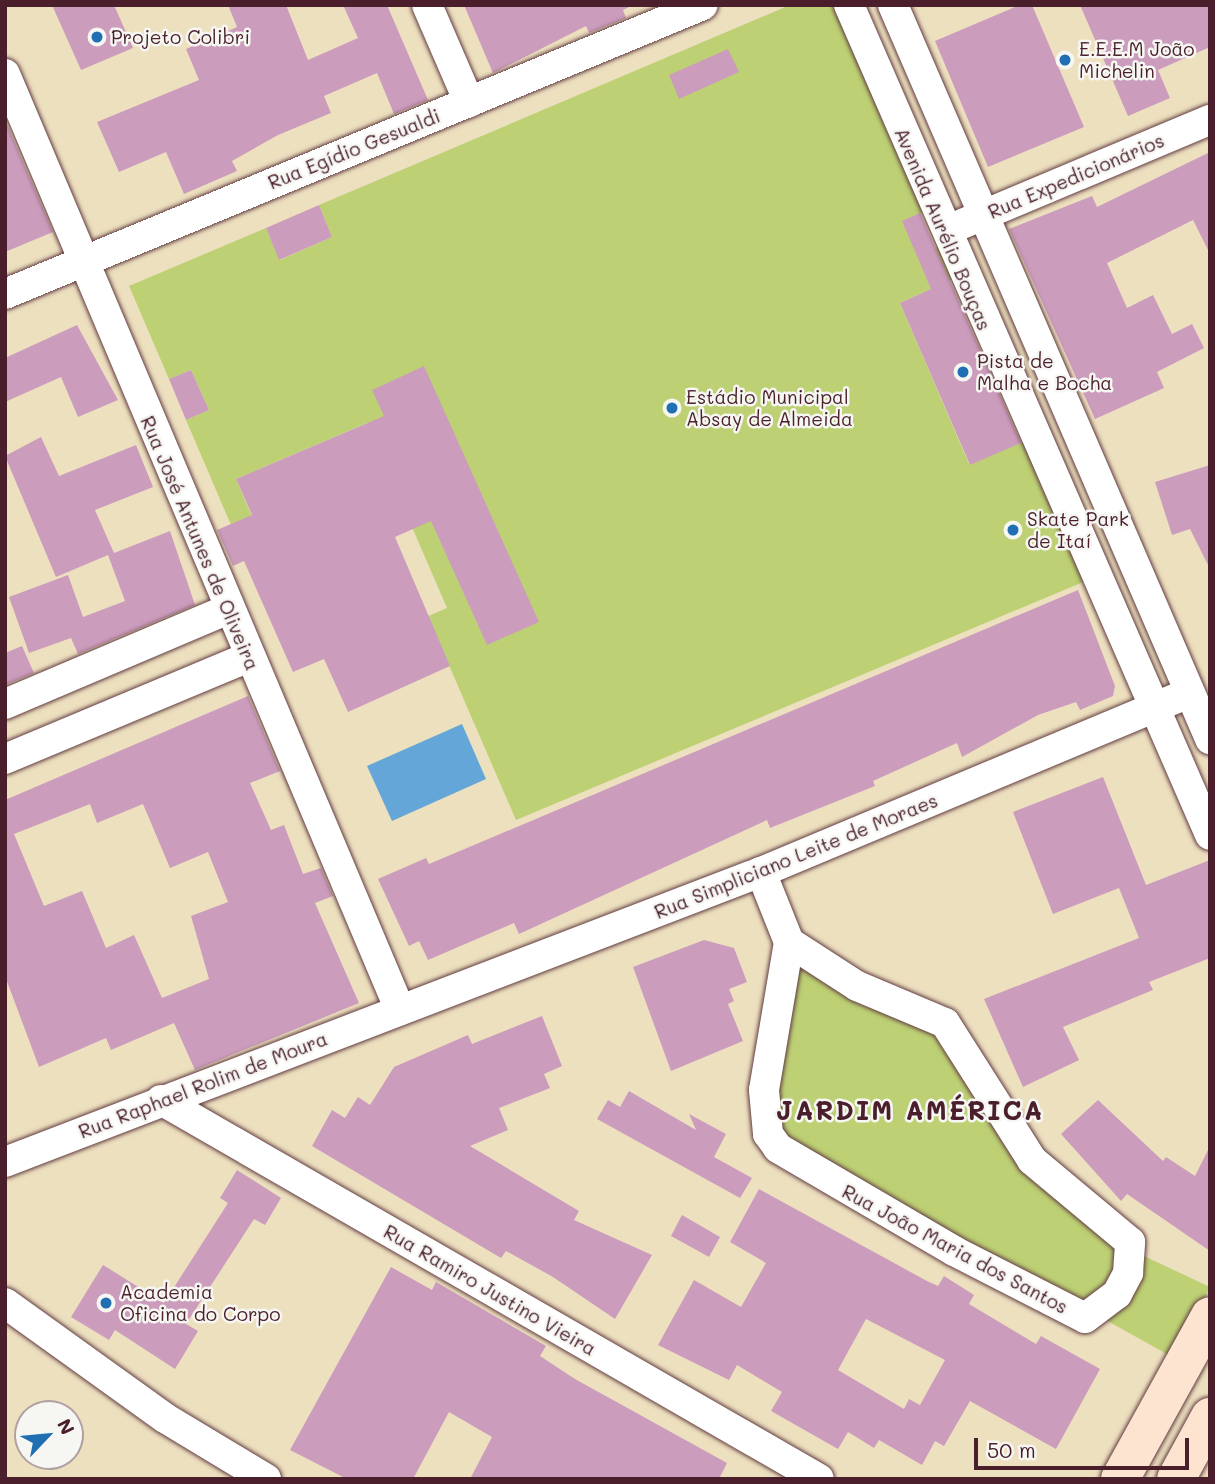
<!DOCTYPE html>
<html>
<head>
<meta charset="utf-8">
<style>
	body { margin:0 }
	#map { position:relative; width:1215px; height:1484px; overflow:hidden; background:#ede0bf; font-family:Mali,sans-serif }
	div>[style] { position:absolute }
	.green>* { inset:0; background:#bdd174 }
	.water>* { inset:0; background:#64a6d8 }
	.building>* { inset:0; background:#cc9cbd }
	.roads { filter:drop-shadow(0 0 2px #623c41) drop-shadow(0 0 2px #623c41) }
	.street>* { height:30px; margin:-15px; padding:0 15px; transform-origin:15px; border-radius:15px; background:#fff }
	.secondary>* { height:38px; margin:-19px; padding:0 19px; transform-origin:19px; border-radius:19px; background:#fde4d1 }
	.dots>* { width:19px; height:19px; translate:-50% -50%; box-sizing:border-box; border:4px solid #f6f6f2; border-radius:50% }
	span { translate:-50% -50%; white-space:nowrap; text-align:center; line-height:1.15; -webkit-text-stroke:5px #f6f6f2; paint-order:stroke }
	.poi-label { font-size:19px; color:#4a1f2b }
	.left { translate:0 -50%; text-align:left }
	.street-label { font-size:19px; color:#4a1f2b }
	.district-label { font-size:26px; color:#4a1f2b; font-weight:700; letter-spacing:2px }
	.frame { position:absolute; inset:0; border:7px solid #4a1f2b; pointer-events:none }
	.north { position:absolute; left:14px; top:1400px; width:70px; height:70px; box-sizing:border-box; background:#f6f6f2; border:2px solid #b1a0a2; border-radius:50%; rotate:64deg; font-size:19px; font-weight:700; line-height:28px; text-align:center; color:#4a1f2b }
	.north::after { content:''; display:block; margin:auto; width:24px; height:32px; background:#1f6fb2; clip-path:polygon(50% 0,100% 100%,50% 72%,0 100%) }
	.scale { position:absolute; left:974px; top:1438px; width:215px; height:32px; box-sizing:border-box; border:4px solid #4a1f2b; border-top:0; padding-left:9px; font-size:21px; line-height:24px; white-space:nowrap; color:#4a1f2b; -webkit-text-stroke:5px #f6f6f2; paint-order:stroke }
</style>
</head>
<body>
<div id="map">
	<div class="green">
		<i style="clip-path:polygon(790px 5px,839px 5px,926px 211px,903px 221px,917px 255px,941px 245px,955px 278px,900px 303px,969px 464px,1028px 440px,1088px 580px,516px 820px,435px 633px,405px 626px,447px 608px,367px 423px,236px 479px,271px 561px,231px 525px,186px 420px,209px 410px,191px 370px,169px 379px,129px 286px,266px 228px,280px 260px,332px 237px,319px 205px)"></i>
		<i style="clip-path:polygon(793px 958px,930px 1017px,996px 1119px,1127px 1248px,1210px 1287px,1174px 1358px,777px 1137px,768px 1099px)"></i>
	</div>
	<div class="water">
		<i style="clip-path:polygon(462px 724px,486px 779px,392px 821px,367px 766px)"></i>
	</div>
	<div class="building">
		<i style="clip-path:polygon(52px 5px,114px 5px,133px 48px,81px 70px)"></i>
		<i style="clip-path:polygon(228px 5px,286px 5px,308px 60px,358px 38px,343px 5px,387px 5px,428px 100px,394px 114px,377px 73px,324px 96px,331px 113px,278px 135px,232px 161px,237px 171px,184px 194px,166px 152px,119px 172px,97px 122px,199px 80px,186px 49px,237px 27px)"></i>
		<i style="clip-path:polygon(464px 5px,633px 5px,623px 10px,626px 18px,589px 33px,586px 26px,493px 73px)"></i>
		<i style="clip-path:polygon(1020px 5px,1032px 5px,1084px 127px,988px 167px,935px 41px)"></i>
		<i style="clip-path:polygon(1080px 5px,1210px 5px,1210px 47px,1158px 70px,1170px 98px,1128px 116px)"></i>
		<i style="clip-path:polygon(728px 49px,739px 72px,679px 99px,669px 75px)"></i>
		<i style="clip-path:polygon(5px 120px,53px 232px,5px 252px)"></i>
		<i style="clip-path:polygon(1210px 152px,1210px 254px,1193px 220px,1107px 263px,1127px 308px,1153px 295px,1172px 334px,1192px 324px,1204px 348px,1157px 372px,1164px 388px,1095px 419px,1009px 229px,1092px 196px,1097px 207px)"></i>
		<i style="clip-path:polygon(319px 205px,332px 237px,279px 260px,266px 228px)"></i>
		<i style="clip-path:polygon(920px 213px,1021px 443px,970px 465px,900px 303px,931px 289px,902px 221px)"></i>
		<i style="clip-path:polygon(77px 325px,118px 400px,78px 417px,61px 377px,5px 402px,5px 358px)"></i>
		<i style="clip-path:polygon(424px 366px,539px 622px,487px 645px,431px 521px,395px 537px,450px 666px,348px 712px,324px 659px,293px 672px,244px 561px,233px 566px,217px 530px,252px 515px,236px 479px,384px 416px,372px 390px)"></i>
		<i style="clip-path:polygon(191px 370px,209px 410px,186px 420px,169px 379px)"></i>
		<i style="clip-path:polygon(41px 437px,59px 476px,136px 445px,153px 487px,95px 510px,114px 553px,170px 531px,195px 605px,78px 654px,71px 638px,29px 653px,9px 597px,68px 575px,83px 617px,125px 601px,108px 555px,56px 577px,5px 456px)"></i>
		<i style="clip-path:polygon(1210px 465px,1210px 569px,1190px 529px,1172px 535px,1155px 482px)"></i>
		<i style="clip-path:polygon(1078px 590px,1115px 686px,1113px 696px,1080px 710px,1076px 702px,1038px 715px,962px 757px,957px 743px,873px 781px,875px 786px,770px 828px,767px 820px,519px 934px,514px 923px,428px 960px,419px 941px,409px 946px,378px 879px,426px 858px,429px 864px)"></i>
		<i style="clip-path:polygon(22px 646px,34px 673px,5px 685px,5px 653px)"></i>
		<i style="clip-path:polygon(evenodd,248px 696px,280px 771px,250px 783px,271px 830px,284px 825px,303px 874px,321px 868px,333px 896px,315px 903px,359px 1003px,195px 1070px,174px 1023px,111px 1050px,106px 1038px,39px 1067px,5px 976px,5px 800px,248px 696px,90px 804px,97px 823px,143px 804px,170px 868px,208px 852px,228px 902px,191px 916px,209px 979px,162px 998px,134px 935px,106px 948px,82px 891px,44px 906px,14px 834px,90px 804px)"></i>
		<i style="clip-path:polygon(1103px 777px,1146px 885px,1210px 860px,1210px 958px,1149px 982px,1153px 990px,1063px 1027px,1079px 1060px,1023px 1087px,984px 999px,1139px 938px,1119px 888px,1053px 914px,1013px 812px)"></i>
		<i style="clip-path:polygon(704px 940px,734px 948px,747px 982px,729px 989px,734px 1001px,728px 1004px,743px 1041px,671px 1071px,633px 967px)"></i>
		<i style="clip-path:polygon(542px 1016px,562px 1066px,544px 1074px,550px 1088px,499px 1108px,508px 1130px,470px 1146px,579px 1211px,574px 1220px,652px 1255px,615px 1319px,553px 1277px,506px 1251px,501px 1258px,312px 1146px,332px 1110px,345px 1118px,358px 1097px,370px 1105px,394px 1067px,468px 1035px,472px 1044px)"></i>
		<i style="clip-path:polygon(629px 1091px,696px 1130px,689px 1114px,726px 1134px,714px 1157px,752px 1178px,740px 1198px,597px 1119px,608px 1100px,620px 1107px)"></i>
		<i style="clip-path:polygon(1098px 1100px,1163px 1161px,1166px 1157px,1195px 1176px,1210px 1146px,1210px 1251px,1127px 1194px,1121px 1201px,1061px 1134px)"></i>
		<i style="clip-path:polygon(237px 1170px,281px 1198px,265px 1225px,254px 1219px,186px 1324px,198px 1331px,175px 1369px,115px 1330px,109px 1340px,71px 1317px,103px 1265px,164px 1303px,228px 1203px,220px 1198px)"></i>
		<i style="clip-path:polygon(evenodd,759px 1189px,927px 1281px,938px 1286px,944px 1276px,974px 1295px,969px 1304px,1036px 1344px,1041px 1336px,1100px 1369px,1056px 1449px,970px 1401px,944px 1446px,935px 1441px,922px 1465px,879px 1440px,874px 1448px,848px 1432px,838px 1449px,771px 1411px,782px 1392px,737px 1365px,729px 1380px,658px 1345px,694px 1280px,741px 1307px,766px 1263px,730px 1242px,759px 1189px,866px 1319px,945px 1360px,920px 1405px,909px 1399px,904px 1409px,838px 1370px,866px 1319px)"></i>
		<i style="clip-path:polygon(682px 1215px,720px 1237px,709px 1257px,671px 1236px)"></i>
		<i style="clip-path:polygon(391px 1267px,432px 1290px,436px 1282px,546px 1346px,540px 1356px,575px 1379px,727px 1463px,719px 1479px,470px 1479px,492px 1437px,449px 1412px,413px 1479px,347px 1479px,290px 1450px)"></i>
	</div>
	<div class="roads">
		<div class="street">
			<i style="left:427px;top:5px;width:106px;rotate:66.6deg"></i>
			<i style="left:849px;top:5px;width:905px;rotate:66.49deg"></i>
			<i style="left:893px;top:5px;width:800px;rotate:66.64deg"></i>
			<i style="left:5px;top:74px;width:1016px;rotate:67.12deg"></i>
			<i style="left:962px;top:224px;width:269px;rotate:-22.8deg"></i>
			<i style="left:5px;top:294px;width:755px;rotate:-22.49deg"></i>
			<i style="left:5px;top:704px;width:243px;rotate:-23deg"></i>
			<i style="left:5px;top:759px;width:264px;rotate:-22.7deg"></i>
			<i style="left:761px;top:872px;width:75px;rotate:68.2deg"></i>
			<i style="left:789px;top:942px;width:150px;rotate:99.6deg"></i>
			<i style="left:764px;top:1090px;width:44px;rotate:84.8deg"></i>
			<i style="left:768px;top:1134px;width:17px;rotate:54deg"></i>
			<i style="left:778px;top:1148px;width:204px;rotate:30.3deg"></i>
			<i style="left:954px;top:1251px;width:147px;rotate:27.1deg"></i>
			<i style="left:1085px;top:1318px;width:40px;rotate:-37deg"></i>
			<i style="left:1117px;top:1294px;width:24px;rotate:-62deg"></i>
			<i style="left:1128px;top:1273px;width:31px;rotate:-86deg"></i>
			<i style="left:1130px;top:1242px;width:128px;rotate:-140.1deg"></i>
			<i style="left:1032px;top:1160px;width:162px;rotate:-122.4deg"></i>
			<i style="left:945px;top:1023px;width:95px;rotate:-157.2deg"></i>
			<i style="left:857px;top:986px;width:81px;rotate:-147.1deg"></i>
			<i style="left:161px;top:1100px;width:759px;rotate:29.94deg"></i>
			<i style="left:5px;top:1162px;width:810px;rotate:-20.99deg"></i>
			<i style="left:761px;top:872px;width:464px;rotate:-22.7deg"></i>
			<i style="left:5px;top:1303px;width:197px;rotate:35.7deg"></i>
			<i style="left:165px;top:1418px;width:118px;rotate:31.1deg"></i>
		</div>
		<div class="secondary">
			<i style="left:1120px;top:1479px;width:186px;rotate:-61.1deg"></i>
			<i style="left:1176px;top:1479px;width:71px;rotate:-61.3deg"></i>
		</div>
	</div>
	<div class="dots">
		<i style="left:97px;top:37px;background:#1f6fb2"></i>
		<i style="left:1065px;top:60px;background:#1f6fb2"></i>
		<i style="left:963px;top:372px;background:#1f6fb2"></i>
		<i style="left:672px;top:408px;background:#1f6fb2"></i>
		<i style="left:1013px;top:530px;background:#1f6fb2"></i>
		<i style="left:106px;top:1303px;background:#1f6fb2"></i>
	</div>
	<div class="poi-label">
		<span class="left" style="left:111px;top:37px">Projeto Colibri</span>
		<span class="left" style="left:1079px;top:60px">E.E.E.M João<br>Michelin</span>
		<span class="left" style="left:977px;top:372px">Pista de<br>Malha e Bocha</span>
		<span class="left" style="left:686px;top:408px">Estádio Municipal<br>Absay de Almeida</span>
		<span class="left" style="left:1027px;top:530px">Skate Park<br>de Itaí</span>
		<span class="left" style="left:120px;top:1303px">Academia<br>Oficina do Corpo</span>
	</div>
	<div class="street-label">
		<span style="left:354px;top:149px;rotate:-22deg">Rua Egídio Gesualdi</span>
		<span style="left:1076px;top:176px;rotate:-23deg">Rua Expedicionários</span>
		<span style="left:943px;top:229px;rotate:67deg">Avenida Aurélio Bouças</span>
		<span style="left:200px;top:543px;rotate:67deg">Rua José Antunes de Oliveira</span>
		<span style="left:796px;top:856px;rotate:-22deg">Rua Simpliciano Leite de Moraes</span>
		<span style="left:203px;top:1085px;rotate:-21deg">Rua Raphael Rolim de Moura</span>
		<span style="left:955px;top:1249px;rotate:28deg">Rua João Maria dos Santos</span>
		<span style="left:490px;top:1290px;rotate:30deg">Rua Ramiro Justino Vieira</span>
	</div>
	<div class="district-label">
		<span style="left:910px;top:1111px">JARDIM AMÉRICA</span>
	</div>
	<div class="frame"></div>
	<div class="north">N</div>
	<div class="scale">50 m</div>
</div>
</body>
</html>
